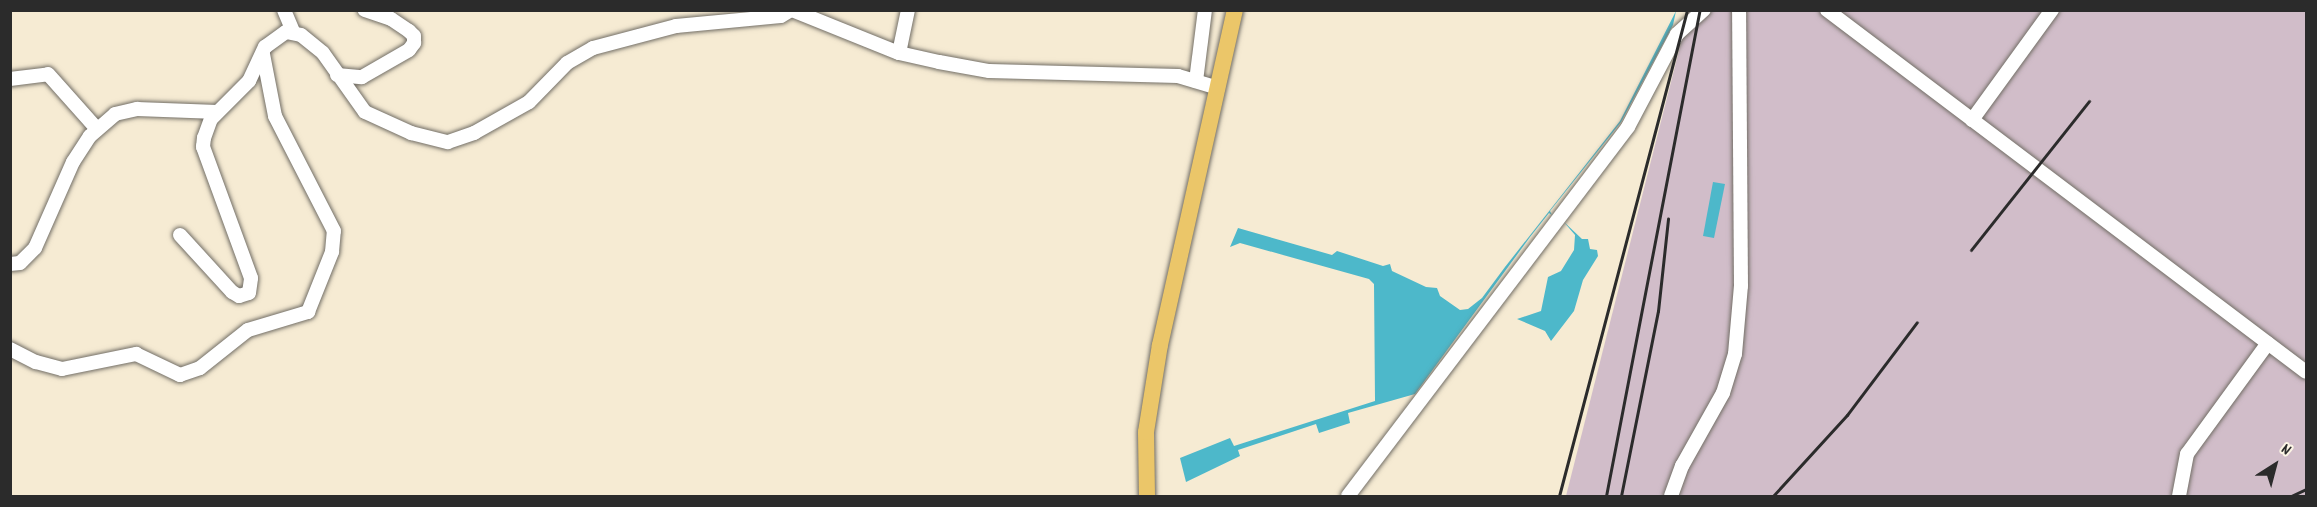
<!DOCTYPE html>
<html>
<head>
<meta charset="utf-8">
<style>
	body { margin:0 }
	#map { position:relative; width:2317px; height:507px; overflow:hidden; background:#f6ebd3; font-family:Dekko,sans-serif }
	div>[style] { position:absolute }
	.industrial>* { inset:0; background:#d1bdc9 }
	.water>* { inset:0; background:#4db8ca }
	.roads { filter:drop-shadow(0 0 2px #726e66) drop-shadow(0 0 2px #726e66) }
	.minor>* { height:14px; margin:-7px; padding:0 7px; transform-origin:7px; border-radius:7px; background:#fff }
	.major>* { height:16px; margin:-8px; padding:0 8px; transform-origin:8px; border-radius:8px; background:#ebc669 }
	.rail>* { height:3px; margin:-1.5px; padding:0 1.5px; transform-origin:1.5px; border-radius:1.5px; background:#2b2b2b }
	span { translate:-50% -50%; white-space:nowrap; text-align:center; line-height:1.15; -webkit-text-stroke:5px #fcf5e5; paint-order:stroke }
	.frame { position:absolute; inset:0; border:12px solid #2b2b2b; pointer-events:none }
	.north { position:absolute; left:2245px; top:435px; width:60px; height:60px; -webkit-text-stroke:4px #fcf5e5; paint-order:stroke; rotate:36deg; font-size:16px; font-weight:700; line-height:24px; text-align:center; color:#2b2b2b }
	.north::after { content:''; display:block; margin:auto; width:21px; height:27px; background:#2b2b2b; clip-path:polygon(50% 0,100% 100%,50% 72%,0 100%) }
</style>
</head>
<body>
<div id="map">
	<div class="industrial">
		<i style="clip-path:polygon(1689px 11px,2306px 11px,2306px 496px,1566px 496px)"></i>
	</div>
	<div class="water">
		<i style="clip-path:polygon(1676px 11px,1673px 25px,1621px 122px,1550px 211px,1552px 215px,1549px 213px,1530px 237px,1415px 394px,1348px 413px,1350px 423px,1319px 433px,1316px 424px,1238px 450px,1240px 456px,1186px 482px,1180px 458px,1230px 438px,1234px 446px,1375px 401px,1374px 284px,1369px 279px,1240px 243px,1230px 247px,1238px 228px,1332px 255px,1337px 251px,1383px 266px,1390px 264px,1392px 271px,1426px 287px,1437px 288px,1440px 296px,1460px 310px,1468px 309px,1482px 298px,1505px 267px,1620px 121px)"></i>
		<i style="clip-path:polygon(1713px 182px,1725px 184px,1714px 238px,1703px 236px)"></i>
		<i style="clip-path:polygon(1563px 221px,1582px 239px,1588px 239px,1590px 249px,1597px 250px,1598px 256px,1583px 280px,1574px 311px,1551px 341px,1545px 331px,1517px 319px,1541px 311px,1548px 277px,1561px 271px,1574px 250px,1575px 235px)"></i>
	</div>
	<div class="roads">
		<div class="minor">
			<i style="left:284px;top:10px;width:23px;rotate:67deg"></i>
			<i style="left:792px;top:10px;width:115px;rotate:21.9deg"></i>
			<i style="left:899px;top:53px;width:41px;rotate:12.7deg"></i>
			<i style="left:939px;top:62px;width:51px;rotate:10.2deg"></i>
			<i style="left:989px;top:71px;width:189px;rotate:1.5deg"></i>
			<i style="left:1178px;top:76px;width:42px;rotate:16.7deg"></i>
			<i style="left:1827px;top:10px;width:600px;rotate:37.08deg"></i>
			<i style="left:899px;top:53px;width:44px;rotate:-78.2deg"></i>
			<i style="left:337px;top:75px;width:25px;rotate:5deg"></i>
			<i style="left:362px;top:77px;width:54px;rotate:-29.9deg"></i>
			<i style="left:409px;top:50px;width:9px;rotate:-54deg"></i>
			<i style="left:414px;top:43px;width:7px;rotate:-90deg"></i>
			<i style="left:414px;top:36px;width:7px;rotate:-135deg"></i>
			<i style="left:409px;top:31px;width:22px;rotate:-146deg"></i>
			<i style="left:391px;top:19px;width:28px;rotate:-161deg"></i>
			<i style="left:10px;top:79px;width:38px;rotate:-7deg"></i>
			<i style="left:48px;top:74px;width:74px;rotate:48.3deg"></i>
			<i style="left:1196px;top:81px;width:72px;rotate:-82.8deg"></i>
			<i style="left:1972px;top:120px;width:136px;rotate:-54deg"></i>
			<i style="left:180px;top:235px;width:77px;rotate:47.6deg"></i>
			<i style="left:232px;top:292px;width:8px;rotate:30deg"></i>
			<i style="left:239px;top:296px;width:10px;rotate:-17deg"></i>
			<i style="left:249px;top:293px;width:15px;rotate:-82deg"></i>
			<i style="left:251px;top:278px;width:140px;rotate:-110.1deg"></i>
			<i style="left:203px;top:147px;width:9px;rotate:-84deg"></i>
			<i style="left:204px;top:138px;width:20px;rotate:-70deg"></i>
			<i style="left:211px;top:119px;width:54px;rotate:-45deg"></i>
			<i style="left:249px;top:81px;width:38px;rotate:-65deg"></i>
			<i style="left:265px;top:47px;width:26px;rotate:-36deg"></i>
			<i style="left:286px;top:32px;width:15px;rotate:11deg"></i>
			<i style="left:301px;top:35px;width:28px;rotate:39deg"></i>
			<i style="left:323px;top:53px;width:72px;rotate:54.6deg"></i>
			<i style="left:365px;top:112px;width:51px;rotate:24.5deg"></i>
			<i style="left:411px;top:133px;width:38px;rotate:14deg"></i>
			<i style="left:448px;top:142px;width:28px;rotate:-19deg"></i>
			<i style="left:474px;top:133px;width:63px;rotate:-29.4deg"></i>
			<i style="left:529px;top:102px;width:54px;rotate:-45.7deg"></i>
			<i style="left:567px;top:63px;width:30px;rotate:-30deg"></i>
			<i style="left:593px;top:48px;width:86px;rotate:-14.8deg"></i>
			<i style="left:676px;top:26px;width:105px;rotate:-5.4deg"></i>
			<i style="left:781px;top:16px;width:12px;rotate:-31deg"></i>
			<i style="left:10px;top:264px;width:10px;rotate:-6deg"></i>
			<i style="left:20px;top:263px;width:21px;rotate:-45deg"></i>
			<i style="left:35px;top:248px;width:94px;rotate:-66.2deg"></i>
			<i style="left:73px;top:162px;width:31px;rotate:-57deg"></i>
			<i style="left:90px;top:136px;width:33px;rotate:-41deg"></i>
			<i style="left:115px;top:114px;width:23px;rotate:-13deg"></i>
			<i style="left:137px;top:109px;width:80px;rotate:2.1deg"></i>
			<i style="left:10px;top:349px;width:29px;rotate:27deg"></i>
			<i style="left:36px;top:362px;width:27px;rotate:15deg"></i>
			<i style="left:62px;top:369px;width:76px;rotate:-11.5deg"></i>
			<i style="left:136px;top:354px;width:49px;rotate:25.5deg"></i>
			<i style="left:180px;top:375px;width:21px;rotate:-19deg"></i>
			<i style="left:200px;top:368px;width:61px;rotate:-38.4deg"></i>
			<i style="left:248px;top:330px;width:63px;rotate:-16.7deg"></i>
			<i style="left:308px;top:312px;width:65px;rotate:-68.2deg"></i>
			<i style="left:332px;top:252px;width:21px;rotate:-85deg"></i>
			<i style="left:334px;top:231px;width:129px;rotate:-117.2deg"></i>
			<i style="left:275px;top:116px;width:63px;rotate:-101deg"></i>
			<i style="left:1348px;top:496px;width:463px;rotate:-52.8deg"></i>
			<i style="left:1628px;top:127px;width:105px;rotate:-62.2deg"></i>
			<i style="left:1677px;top:34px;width:36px;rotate:-42deg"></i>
			<i style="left:1671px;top:496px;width:32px;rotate:-70deg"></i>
			<i style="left:1682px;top:466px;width:84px;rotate:-60.7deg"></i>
			<i style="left:1723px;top:393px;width:41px;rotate:-72.9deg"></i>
			<i style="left:1735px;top:354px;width:68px;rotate:-85deg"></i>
			<i style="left:1741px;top:286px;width:276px;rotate:-90.4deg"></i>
			<i style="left:2179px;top:496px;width:43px;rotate:-79.2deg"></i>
			<i style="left:2187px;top:454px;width:137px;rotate:-53.9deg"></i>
		</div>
		<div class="major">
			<i style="left:1147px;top:496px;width:64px;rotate:-90.9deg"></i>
			<i style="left:1146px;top:432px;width:88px;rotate:-80.9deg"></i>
			<i style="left:1160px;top:345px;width:343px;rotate:-77.4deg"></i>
		</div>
	</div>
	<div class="rail">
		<i style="left:1971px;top:250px;width:190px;rotate:-51.6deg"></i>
		<i style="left:1559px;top:496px;width:503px;rotate:-75.24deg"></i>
		<i style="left:1606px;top:496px;width:495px;rotate:-79.1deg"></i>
		<i style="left:1621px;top:496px;width:189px;rotate:-78.7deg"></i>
		<i style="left:1658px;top:311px;width:93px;rotate:-83.8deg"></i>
		<i style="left:1773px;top:496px;width:110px;rotate:-47.6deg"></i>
		<i style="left:1847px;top:415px;width:116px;rotate:-53deg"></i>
		<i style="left:2291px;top:496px;width:17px;rotate:-25deg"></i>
	</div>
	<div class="frame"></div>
	<div class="north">N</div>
</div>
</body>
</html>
